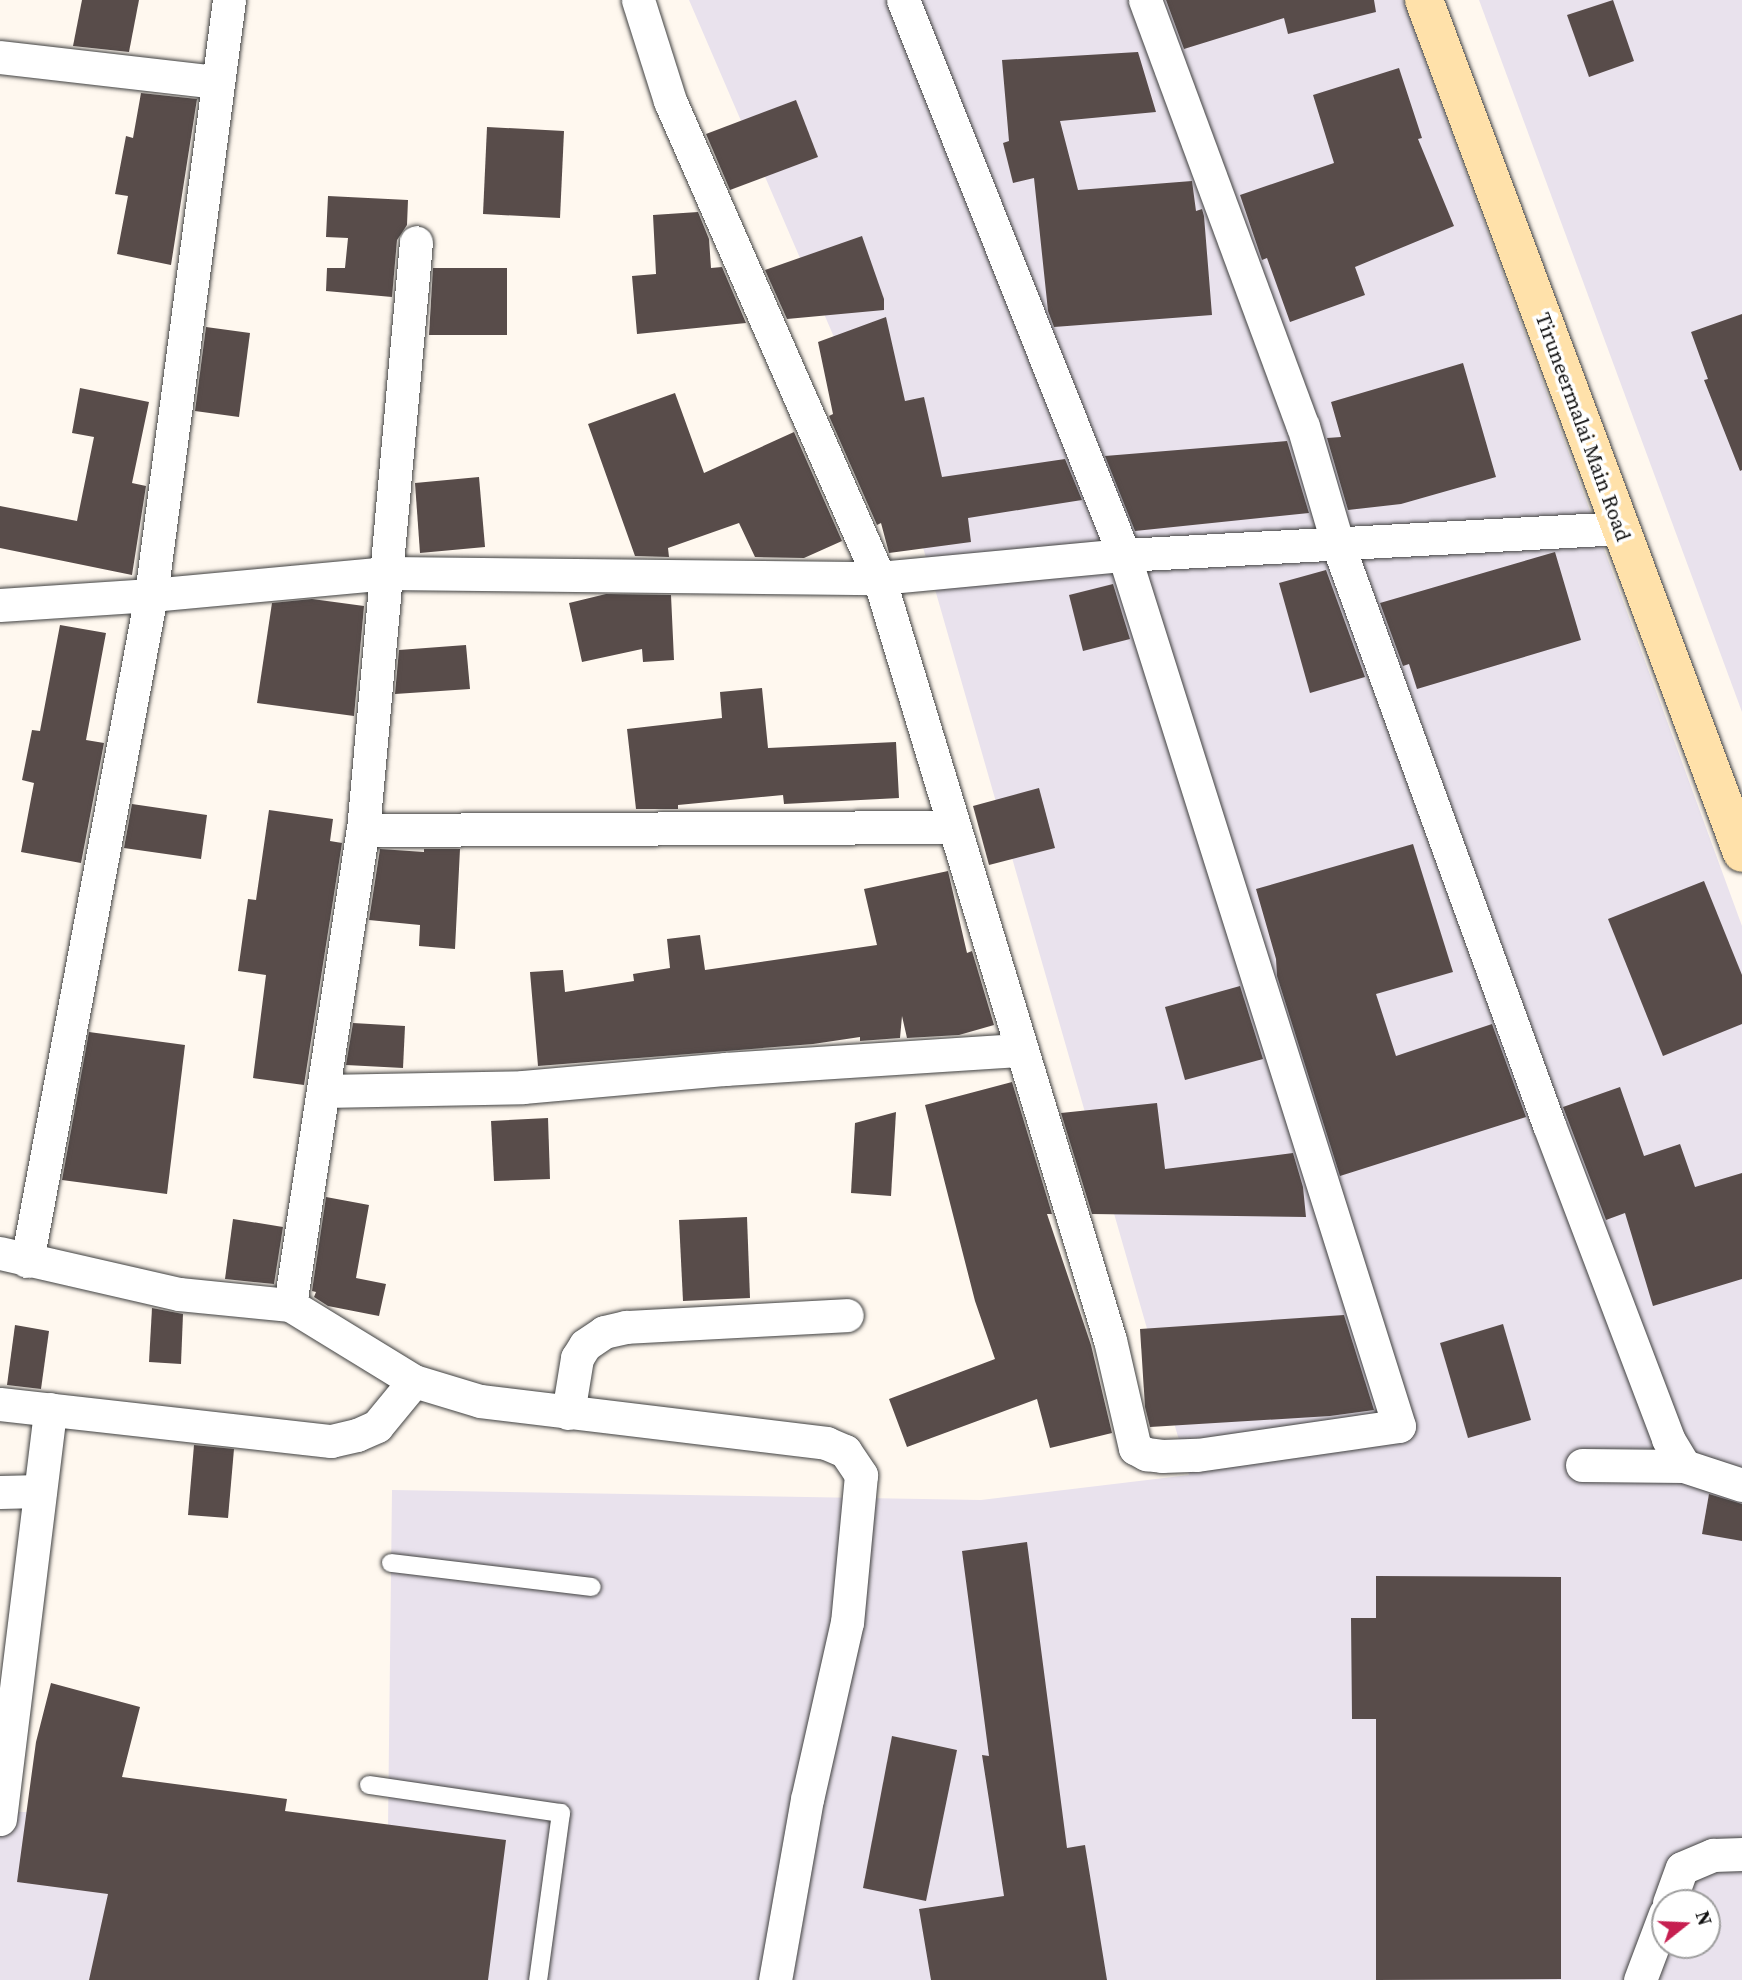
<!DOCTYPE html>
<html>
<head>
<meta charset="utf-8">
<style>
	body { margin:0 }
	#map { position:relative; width:1742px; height:1980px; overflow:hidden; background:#fff8ef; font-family:"Source Serif 4",serif }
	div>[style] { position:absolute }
	.industrial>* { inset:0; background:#e9e2ed }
	.building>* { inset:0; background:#584c4a }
	.roads { filter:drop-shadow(0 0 2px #414141) drop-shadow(0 0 2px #414141) }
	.service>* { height:18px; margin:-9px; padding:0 9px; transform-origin:9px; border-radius:9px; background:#fff }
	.minor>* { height:33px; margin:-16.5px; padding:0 16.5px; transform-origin:16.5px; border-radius:16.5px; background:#fff }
	.secondary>* { height:38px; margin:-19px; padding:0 19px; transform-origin:19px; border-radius:19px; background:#ffe1aa }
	span { translate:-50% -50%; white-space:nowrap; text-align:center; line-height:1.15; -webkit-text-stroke:7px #fff; paint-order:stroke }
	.street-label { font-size:21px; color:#0e0e0e }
	.north { position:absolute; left:1651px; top:1889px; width:70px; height:70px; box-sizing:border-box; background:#fff; border:2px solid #9f9f9f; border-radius:50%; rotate:72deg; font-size:19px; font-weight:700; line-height:28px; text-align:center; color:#0e0e0e }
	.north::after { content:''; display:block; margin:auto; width:24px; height:32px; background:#c61f50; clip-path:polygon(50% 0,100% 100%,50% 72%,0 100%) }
</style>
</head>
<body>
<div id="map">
	<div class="industrial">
		<i style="clip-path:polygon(evenodd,689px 0,1403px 0,1742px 926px,1742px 1980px,0 1980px,0 1811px,388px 1827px,392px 1490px,981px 1500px,1189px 1475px,920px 537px,689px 0,1665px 1903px,1707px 1903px,1707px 1945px,1665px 1945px,1665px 1903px)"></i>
		<i style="clip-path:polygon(1479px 0,1742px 0,1742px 712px)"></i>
	</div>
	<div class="building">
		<i style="clip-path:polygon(82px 0,139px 0,129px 52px,73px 46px)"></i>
		<i style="clip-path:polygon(1166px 0,1374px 0,1376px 12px,1288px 34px,1284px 18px,1184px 49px)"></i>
		<i style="clip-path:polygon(1613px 0,1634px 61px,1589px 77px,1567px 15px)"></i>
		<i style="clip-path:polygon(1138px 52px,1156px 112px,1060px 121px,1078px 190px,1192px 181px,1196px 211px,1202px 209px,1204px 216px,1212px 315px,1054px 327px,1048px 311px,1034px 178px,1013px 183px,1003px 143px,1009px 141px,1002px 60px)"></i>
		<i style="clip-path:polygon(1399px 68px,1422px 138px,1418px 139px,1454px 226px,1355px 267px,1365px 295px,1290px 322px,1267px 258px,1262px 260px,1240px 195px,1334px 163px,1313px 95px)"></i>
		<i style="clip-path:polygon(141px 93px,197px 99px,171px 265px,117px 254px,128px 196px,115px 194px,126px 136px,133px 138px)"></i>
		<i style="clip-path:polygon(796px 100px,818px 157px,730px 190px,706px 134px)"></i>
		<i style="clip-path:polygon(487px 127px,564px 131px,560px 218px,483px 214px)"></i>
		<i style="clip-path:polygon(328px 196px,408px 200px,407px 225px,397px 240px,392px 297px,326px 291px,327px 268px,345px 268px,348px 238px,326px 237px)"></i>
		<i style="clip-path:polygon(698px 212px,709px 239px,711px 268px,722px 267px,746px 323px,637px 334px,632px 276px,656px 274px,653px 215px)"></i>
		<i style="clip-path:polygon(862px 236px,884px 299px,884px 310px,787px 319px,765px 270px)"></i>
		<i style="clip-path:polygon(433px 268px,507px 268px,507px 335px,429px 335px)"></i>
		<i style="clip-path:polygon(1742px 314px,1742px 470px,1740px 471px,1704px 380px,1708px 379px,1691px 332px)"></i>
		<i style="clip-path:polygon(886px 317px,905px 401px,924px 397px,942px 477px,1065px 459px,1082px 500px,968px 518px,971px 542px,889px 553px,881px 523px,877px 525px,829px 416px,833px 414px,818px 342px)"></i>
		<i style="clip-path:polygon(206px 327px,250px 333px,239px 417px,195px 411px)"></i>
		<i style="clip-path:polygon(1463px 363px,1496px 477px,1401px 504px,1348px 510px,1327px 438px,1341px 437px,1331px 402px)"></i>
		<i style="clip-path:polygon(80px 388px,149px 402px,132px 483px,146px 486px,132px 575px,0 548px,0 506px,77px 521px,94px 437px,72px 433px)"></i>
		<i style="clip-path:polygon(675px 393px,704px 473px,794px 432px,842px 541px,804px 558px,755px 557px,739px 523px,668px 548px,669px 557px,635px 556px,588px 424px)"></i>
		<i style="clip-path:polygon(1287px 441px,1309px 513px,1135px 531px,1105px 456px)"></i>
		<i style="clip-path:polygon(479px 477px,485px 547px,420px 553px,415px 483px)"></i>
		<i style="clip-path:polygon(1555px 552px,1581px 640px,1417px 689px,1409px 664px,1403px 666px,1380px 603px)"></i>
		<i style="clip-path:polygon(1326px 570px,1365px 677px,1310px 693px,1279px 583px)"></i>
		<i style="clip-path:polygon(1113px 584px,1130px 639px,1083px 651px,1069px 595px)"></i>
		<i style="clip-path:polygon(606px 594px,671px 595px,674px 660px,643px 662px,642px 649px,582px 662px,569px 603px)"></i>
		<i style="clip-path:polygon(312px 599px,364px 606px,354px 716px,257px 703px,272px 603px)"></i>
		<i style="clip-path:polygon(60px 625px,106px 633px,86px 740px,104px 743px,81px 863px,21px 852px,34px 783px,22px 780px,32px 730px,40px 731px)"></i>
		<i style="clip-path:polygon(466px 645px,470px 689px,395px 694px,399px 650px)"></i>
		<i style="clip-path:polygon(762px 688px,768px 748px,896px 742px,899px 798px,784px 804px,783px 795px,678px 805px,678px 809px,636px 809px,627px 729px,722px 718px,720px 692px)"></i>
		<i style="clip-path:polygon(1039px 788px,1055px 848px,989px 865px,973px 806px)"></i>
		<i style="clip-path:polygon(132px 804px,207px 815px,201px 859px,124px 848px)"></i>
		<i style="clip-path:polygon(269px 810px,333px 819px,330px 841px,342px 843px,304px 1085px,253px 1078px,266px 975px,238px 971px,248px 899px,256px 900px)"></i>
		<i style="clip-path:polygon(1413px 844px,1453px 972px,1376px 994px,1396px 1056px,1492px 1024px,1526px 1117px,1340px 1176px,1277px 976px,1276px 959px,1256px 889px)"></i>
		<i style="clip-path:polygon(380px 849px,424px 852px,424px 849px,460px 849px,455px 949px,419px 946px,420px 925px,369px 920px)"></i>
		<i style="clip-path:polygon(948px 871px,967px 953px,972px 951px,994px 1025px,959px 1035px,907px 1038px,902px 1016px,900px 1038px,860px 1041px,860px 1037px,813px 1044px,538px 1066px,530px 972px,563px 970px,565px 992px,634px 981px,633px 974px,670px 968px,667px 939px,700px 935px,705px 970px,877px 945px,864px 889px)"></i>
		<i style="clip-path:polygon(1704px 881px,1742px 975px,1742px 1024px,1663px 1056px,1608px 919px)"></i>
		<i style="clip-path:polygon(1240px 986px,1263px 1059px,1185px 1080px,1165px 1007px)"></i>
		<i style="clip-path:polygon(353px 1023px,405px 1026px,403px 1068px,346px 1065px)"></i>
		<i style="clip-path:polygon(89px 1032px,185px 1045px,167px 1194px,62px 1180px)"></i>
		<i style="clip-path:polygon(1012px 1082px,1052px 1214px,1047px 1214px,1091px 1345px,1112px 1433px,1050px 1448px,1037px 1399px,907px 1447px,889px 1399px,995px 1359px,975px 1301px,925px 1105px)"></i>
		<i style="clip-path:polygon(1620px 1087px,1644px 1156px,1680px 1144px,1695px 1187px,1742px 1173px,1742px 1279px,1653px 1306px,1625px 1213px,1606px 1220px,1563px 1107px)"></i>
		<i style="clip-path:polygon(1157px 1103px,1165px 1169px,1293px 1153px,1303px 1187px,1306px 1217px,1092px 1214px,1061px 1113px)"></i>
		<i style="clip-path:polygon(896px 1112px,891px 1196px,851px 1193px,855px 1123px)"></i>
		<i style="clip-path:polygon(548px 1118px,550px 1179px,494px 1181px,491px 1121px)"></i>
		<i style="clip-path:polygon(326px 1197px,369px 1205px,356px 1278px,386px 1284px,379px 1316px,328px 1306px,314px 1297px,316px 1292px,312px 1291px)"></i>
		<i style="clip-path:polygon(747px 1217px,750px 1298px,683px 1301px,679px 1220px)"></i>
		<i style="clip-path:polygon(233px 1219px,283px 1227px,274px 1284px,225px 1279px)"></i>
		<i style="clip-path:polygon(152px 1308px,183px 1314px,181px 1364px,149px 1362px)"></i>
		<i style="clip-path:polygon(1344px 1315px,1374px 1410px,1330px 1416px,1150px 1427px,1145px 1407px,1140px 1329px)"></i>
		<i style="clip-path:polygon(1503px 1324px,1531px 1420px,1468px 1438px,1440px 1343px)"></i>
		<i style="clip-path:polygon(15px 1325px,49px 1331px,41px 1389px,7px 1385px)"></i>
		<i style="clip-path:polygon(194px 1445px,234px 1449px,228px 1518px,188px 1515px)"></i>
		<i style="clip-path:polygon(1709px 1494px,1742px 1504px,1742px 1541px,1702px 1534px)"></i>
		<i style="clip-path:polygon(1027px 1542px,1067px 1848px,1085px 1845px,1107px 1980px,931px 1980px,919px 1909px,1004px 1896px,982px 1755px,989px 1756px,962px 1551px)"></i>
		<i style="clip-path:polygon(1376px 1576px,1561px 1577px,1561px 1979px,1376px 1980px,1376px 1719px,1352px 1719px,1351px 1618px,1376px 1618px)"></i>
		<i style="clip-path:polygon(51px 1683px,140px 1707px,122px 1777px,287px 1799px,285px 1811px,506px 1840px,488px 1980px,89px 1980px,108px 1894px,17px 1882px,36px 1742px)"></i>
		<i style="clip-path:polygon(892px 1736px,957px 1750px,926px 1901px,863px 1888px)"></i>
	</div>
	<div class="roads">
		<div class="service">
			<i style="left:391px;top:1563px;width:202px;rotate:6.8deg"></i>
			<i style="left:369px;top:1785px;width:194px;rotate:8.3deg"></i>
			<i style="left:561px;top:1813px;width:169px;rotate:97.8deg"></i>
		</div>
		<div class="minor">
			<i style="left:638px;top:0;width:106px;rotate:72.4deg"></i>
			<i style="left:670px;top:101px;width:521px;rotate:66.34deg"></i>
			<i style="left:879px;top:578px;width:796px;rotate:73.14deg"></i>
			<i style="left:1110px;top:1340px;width:111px;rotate:77deg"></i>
			<i style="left:1135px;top:1448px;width:13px;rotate:29deg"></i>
			<i style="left:1146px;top:1454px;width:16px;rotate:7deg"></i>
			<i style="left:1162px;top:1456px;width:35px;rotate:-2deg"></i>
			<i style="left:1197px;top:1455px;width:204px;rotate:-8.2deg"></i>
			<i style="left:1399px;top:1426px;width:913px;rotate:-107.52deg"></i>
			<i style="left:1124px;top:555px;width:597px;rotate:-111.71deg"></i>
			<i style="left:1145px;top:0;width:454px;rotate:69.7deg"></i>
			<i style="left:1303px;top:426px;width:124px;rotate:73.6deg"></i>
			<i style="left:1338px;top:545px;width:617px;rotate:70.01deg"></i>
			<i style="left:1549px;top:1125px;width:336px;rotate:69.2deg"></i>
			<i style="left:1668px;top:1439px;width:31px;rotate:59deg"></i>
			<i style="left:1684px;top:1466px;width:61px;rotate:18.1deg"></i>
			<i style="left:0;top:57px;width:218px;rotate:6.6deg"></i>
			<i style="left:0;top:605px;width:151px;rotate:-3.8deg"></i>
			<i style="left:151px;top:595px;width:238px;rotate:-5.3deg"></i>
			<i style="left:388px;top:573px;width:491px;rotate:0.6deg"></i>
			<i style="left:879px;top:578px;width:246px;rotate:-5.4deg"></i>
			<i style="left:1124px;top:555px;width:497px;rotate:-3.1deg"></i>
			<i style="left:363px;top:830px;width:590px;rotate:-0.29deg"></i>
			<i style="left:323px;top:1091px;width:200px;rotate:-1.1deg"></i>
			<i style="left:523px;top:1087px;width:204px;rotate:-5.1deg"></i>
			<i style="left:726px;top:1069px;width:296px;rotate:-3.7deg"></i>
			<i style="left:0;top:1253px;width:184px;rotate:12.9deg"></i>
			<i style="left:179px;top:1294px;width:112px;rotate:5.7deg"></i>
			<i style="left:290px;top:1305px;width:145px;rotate:31.5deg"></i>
			<i style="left:414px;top:1381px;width:69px;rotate:16.9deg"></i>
			<i style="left:480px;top:1401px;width:349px;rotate:6.9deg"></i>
			<i style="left:826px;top:1443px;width:21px;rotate:23deg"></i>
			<i style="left:845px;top:1451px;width:29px;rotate:56deg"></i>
			<i style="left:861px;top:1475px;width:148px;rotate:95.4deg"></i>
			<i style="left:847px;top:1622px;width:181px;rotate:102.7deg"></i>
			<i style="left:807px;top:1799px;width:184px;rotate:100deg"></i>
			<i style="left:27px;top:1261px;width:677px;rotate:-79.45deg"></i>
			<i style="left:151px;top:595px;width:600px;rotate:-82.53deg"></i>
			<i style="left:290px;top:1305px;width:481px;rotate:-81.3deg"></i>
			<i style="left:363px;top:830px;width:590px;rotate:-84.85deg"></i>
			<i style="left:0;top:1404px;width:333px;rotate:6.4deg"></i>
			<i style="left:331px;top:1441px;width:27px;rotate:-13deg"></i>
			<i style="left:357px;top:1435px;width:22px;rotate:-24deg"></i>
			<i style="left:377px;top:1426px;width:58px;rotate:-50.6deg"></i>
			<i style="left:568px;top:1413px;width:56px;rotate:-80.7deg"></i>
			<i style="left:577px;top:1358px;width:15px;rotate:-58deg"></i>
			<i style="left:585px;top:1345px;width:23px;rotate:-34deg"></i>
			<i style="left:604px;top:1332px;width:23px;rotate:-13deg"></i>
			<i style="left:626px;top:1327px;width:221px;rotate:-3.1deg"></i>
			<i style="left:1582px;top:1465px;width:102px;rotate:0.6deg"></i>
			<i style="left:0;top:1492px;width:40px;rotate:-1.4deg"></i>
			<i style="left:0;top:1819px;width:413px;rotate:-83deg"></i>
			<i style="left:1669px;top:1903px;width:37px;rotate:-70deg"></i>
			<i style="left:1682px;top:1868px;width:34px;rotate:-23deg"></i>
			<i style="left:1713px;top:1855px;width:29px;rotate:-2deg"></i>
			<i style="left:1640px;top:1980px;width:71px;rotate:-69.3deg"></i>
		</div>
		<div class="secondary">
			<i style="left:1424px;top:0;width:910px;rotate:69.55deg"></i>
		</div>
	</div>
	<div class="street-label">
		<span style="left:1583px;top:427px;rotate:70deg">Tiruneermalai Main Road</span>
	</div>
	<div class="north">N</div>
</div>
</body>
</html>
